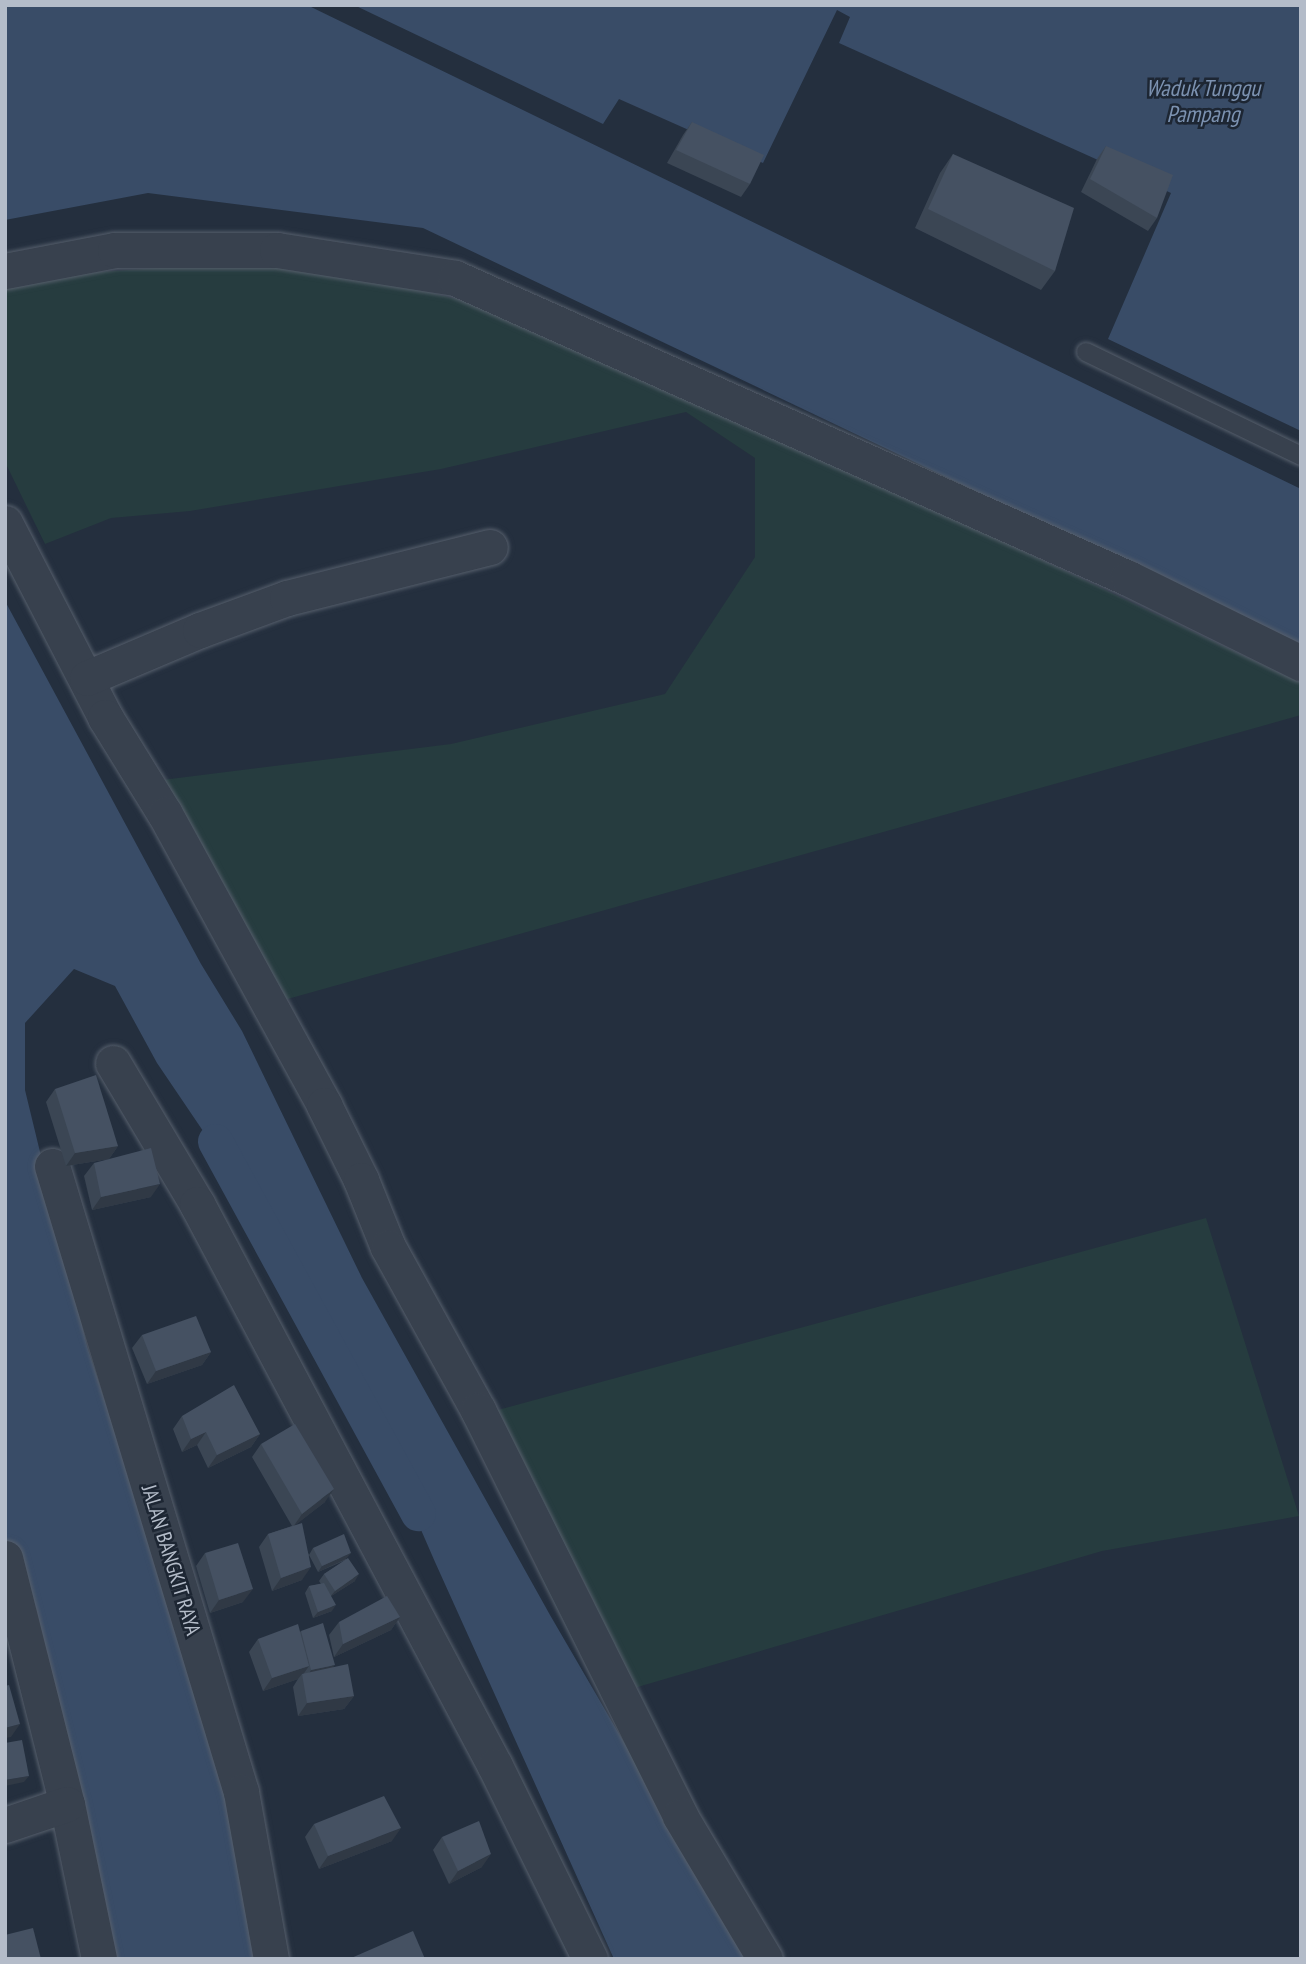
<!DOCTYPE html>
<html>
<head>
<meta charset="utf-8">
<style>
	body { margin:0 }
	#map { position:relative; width:1306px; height:1964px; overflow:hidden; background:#242f3e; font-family:"PT Sans Narrow",sans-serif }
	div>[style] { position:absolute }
	.green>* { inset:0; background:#263c3f }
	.water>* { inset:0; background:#394c67 }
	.canal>* { height:35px; margin:-17.5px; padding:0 17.5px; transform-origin:17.5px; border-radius:17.5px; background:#394c67 }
	.roads { filter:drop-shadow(0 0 2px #565f6c) drop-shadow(0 0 2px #565f6c) }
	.lane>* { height:18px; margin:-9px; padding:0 9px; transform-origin:9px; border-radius:9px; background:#38414e }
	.street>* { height:35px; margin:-17.5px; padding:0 17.5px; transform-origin:17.5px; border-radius:17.5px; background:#38414e }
	.wall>* { inset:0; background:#3b4654 }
	.shaded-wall>* { inset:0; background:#303945 }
	.building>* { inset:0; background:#455162 }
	span { translate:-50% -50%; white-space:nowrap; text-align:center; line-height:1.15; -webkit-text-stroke:5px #1d2633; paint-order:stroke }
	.street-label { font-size:21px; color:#b4bcc9 }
	.water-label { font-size:23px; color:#7c92b1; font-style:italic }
	.frame { position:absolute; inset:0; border:7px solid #b4bcc9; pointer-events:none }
</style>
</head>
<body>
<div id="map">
	<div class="green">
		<i style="clip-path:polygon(297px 259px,488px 307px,699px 397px,1301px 683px,1301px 715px,284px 1000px,162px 780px,451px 744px,665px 694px,755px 557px,755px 458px,686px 412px,441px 469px,190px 511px,111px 518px,45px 544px,5px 462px,5px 278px)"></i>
		<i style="clip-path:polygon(1206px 1218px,1299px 1516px,1102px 1551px,624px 1691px,494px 1411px)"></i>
	</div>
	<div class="water">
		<i style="clip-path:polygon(5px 5px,307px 5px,1301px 489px,1301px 646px,423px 228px,148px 193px,5px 220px)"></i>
		<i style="clip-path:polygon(354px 5px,1301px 5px,1301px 431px,1108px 339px,1171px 193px,839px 43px,850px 17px,837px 10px,763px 163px,619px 99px,603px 124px)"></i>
		<i style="clip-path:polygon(5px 601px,201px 964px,242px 1031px,362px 1278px,550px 1615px,750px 1959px,614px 1959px,435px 1562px,327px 1314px,157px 1063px,115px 986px,74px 969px,25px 1023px,25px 1090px,87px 1346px,272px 1916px,276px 1959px,115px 1959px,5px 1539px)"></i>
	</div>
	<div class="canal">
		<i style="left:215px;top:1141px;width:424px;rotate:61.4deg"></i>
	</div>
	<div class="roads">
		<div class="lane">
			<i style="left:1086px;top:352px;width:239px;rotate:25.8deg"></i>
		</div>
		<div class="street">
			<i style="left:5px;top:271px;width:112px;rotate:-10.8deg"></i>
			<i style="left:115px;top:250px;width:162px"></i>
			<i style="left:277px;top:250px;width:180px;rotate:8.9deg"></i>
			<i style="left:455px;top:278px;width:737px;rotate:24.03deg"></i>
			<i style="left:1128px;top:578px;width:193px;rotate:26.2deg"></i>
			<i style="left:5px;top:523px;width:218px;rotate:62.7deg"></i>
			<i style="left:105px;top:717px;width:114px;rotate:58.3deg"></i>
			<i style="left:165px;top:814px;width:332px;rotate:61.3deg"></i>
			<i style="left:324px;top:1105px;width:84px;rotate:63.7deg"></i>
			<i style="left:361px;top:1180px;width:72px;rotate:68.1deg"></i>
			<i style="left:388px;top:1247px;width:186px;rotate:61.1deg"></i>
			<i style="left:478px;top:1410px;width:453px;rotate:63.5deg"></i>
			<i style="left:680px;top:1816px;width:166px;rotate:59.3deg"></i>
			<i style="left:87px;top:678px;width:123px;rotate:-23deg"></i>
			<i style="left:200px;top:630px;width:93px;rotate:-20.2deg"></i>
			<i style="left:287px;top:598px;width:209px;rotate:-14.1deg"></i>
			<i style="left:113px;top:1063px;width:164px;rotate:59.2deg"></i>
			<i style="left:197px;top:1204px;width:636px;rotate:62.07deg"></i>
			<i style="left:495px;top:1766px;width:215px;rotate:63.8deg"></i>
			<i style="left:52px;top:1166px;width:654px;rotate:73.2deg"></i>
			<i style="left:241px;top:1792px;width:170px;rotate:79.8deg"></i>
			<i style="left:5px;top:1558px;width:254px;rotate:75.9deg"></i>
			<i style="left:67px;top:1804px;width:158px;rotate:78.3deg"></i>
			<i style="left:5px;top:1825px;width:65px;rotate:-18.7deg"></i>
		</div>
	</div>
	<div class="wall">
		<i style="clip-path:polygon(692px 122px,750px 184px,741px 197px,667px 163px,683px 135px)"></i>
		<i style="clip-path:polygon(1106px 146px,1157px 218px,1148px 231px,1081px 192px,1097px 159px)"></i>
		<i style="clip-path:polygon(953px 154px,1055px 271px,1041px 290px,915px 228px,940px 173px)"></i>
		<i style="clip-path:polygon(55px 1089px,118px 1146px,109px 1159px,66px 1166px,46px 1102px)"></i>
		<i style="clip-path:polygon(94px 1163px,151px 1197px,92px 1210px,84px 1176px)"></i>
		<i style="clip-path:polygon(142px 1335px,211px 1352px,202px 1365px,147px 1384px,132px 1348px)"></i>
		<i style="clip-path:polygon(182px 1416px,260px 1434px,251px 1447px,208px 1468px,197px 1445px,182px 1452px,173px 1429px)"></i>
		<i style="clip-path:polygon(261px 1444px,325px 1502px,295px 1525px,309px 1555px,313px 1548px,346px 1559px,355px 1581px,331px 1596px,332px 1611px,313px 1618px,305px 1593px,309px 1586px,321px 1584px,319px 1581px,324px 1574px,346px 1560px,318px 1572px,309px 1555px,302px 1580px,272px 1591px,259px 1547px,268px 1534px,292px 1526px,252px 1457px)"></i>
		<i style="clip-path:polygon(205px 1553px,243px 1602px,210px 1613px,196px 1566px)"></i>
		<i style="clip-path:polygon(400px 1617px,391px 1630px,334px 1657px,329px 1635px,339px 1622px)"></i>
		<i style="clip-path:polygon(301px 1631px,333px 1667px,354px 1696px,344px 1709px,298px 1716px,293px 1687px,298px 1679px,263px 1691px,249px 1652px,258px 1639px,300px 1632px)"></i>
		<i style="clip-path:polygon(314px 1824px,392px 1841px,319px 1869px,305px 1837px)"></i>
		<i style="clip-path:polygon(442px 1837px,482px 1867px,449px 1884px,433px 1850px)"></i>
	</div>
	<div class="shaded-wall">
		<i style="clip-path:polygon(118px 1146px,109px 1159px,66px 1166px,75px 1153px)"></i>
		<i style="clip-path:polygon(160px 1184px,151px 1197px,92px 1210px,101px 1197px)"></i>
		<i style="clip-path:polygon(211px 1352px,202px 1365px,147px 1384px,156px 1371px)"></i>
		<i style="clip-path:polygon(206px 1432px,197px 1445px,182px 1452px,191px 1439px)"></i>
		<i style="clip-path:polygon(260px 1434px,251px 1447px,208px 1468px,217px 1455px)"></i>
		<i style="clip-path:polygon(334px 1489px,325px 1502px,293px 1527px,302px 1514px)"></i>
		<i style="clip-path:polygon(351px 1553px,346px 1559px,318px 1572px,322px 1566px)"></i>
		<i style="clip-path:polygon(311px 1567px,302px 1580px,272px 1591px,281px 1578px)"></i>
		<i style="clip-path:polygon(359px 1574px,355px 1581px,330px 1597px,335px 1591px)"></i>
		<i style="clip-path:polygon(253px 1589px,243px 1602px,210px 1613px,219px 1600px)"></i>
		<i style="clip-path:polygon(336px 1605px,332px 1611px,313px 1618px,318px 1612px)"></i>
		<i style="clip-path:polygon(400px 1617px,391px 1630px,334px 1657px,343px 1644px)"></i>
		<i style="clip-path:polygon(335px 1665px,330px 1671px,307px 1677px,311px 1670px)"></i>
		<i style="clip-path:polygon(309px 1666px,302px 1676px,302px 1674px,298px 1679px,263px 1691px,272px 1678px)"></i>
		<i style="clip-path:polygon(354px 1696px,344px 1709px,298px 1716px,307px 1703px)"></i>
		<i style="clip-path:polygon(20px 1724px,11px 1737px,5px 1738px,5px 1728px)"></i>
		<i style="clip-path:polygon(29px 1776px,24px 1782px,5px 1786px,5px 1780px)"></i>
		<i style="clip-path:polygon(401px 1828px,392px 1841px,319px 1869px,328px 1856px)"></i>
		<i style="clip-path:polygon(491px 1854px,482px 1867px,449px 1884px,458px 1871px)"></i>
	</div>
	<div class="building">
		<i style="clip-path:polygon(692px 122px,764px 155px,750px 184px,676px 150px)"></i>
		<i style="clip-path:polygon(1106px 146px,1173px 175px,1157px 218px,1090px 179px)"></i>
		<i style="clip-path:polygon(953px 154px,1074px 208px,1055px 271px,928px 209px)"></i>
		<i style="clip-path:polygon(96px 1075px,118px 1146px,75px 1153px,55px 1089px)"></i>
		<i style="clip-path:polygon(151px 1148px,160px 1184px,101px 1197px,94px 1163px)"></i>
		<i style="clip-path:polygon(196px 1316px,211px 1352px,156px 1371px,142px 1335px)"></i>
		<i style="clip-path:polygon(234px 1385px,260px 1434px,217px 1455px,206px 1432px,191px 1439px,182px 1416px)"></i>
		<i style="clip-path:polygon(295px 1424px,334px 1489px,302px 1514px,261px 1444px)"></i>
		<i style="clip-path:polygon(302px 1523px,311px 1567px,281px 1578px,268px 1534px)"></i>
		<i style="clip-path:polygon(344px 1534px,351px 1553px,322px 1566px,313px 1548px)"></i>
		<i style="clip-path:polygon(238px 1543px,253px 1589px,219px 1600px,205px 1553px)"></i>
		<i style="clip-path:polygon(348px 1558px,359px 1574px,335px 1591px,324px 1574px)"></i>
		<i style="clip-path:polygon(324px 1583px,336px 1605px,318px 1612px,309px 1586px)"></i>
		<i style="clip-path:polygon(387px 1596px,400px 1617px,343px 1644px,339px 1622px)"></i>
		<i style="clip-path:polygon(323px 1623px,335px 1665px,311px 1670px,301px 1631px)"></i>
		<i style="clip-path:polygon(298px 1624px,309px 1666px,272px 1678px,258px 1639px)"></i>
		<i style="clip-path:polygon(348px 1664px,354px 1696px,307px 1703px,302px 1674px)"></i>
		<i style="clip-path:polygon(9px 1685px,20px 1724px,5px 1728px,5px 1686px)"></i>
		<i style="clip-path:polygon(22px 1740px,29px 1776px,5px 1780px,5px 1743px)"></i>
		<i style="clip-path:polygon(384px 1796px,401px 1828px,328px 1856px,314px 1824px)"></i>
		<i style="clip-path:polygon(479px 1821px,491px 1854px,458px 1871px,442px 1837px)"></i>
		<i style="clip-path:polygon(33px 1928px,41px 1959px,5px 1959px,5px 1935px)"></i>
		<i style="clip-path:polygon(413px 1931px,425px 1959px,349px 1959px)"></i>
	</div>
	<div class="street-label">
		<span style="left:171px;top:1560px;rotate:73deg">JALAN BANGKIT RAYA</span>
	</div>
	<div class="water-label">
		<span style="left:1203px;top:101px">Waduk Tunggu<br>Pampang</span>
	</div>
	<div class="frame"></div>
</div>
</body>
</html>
